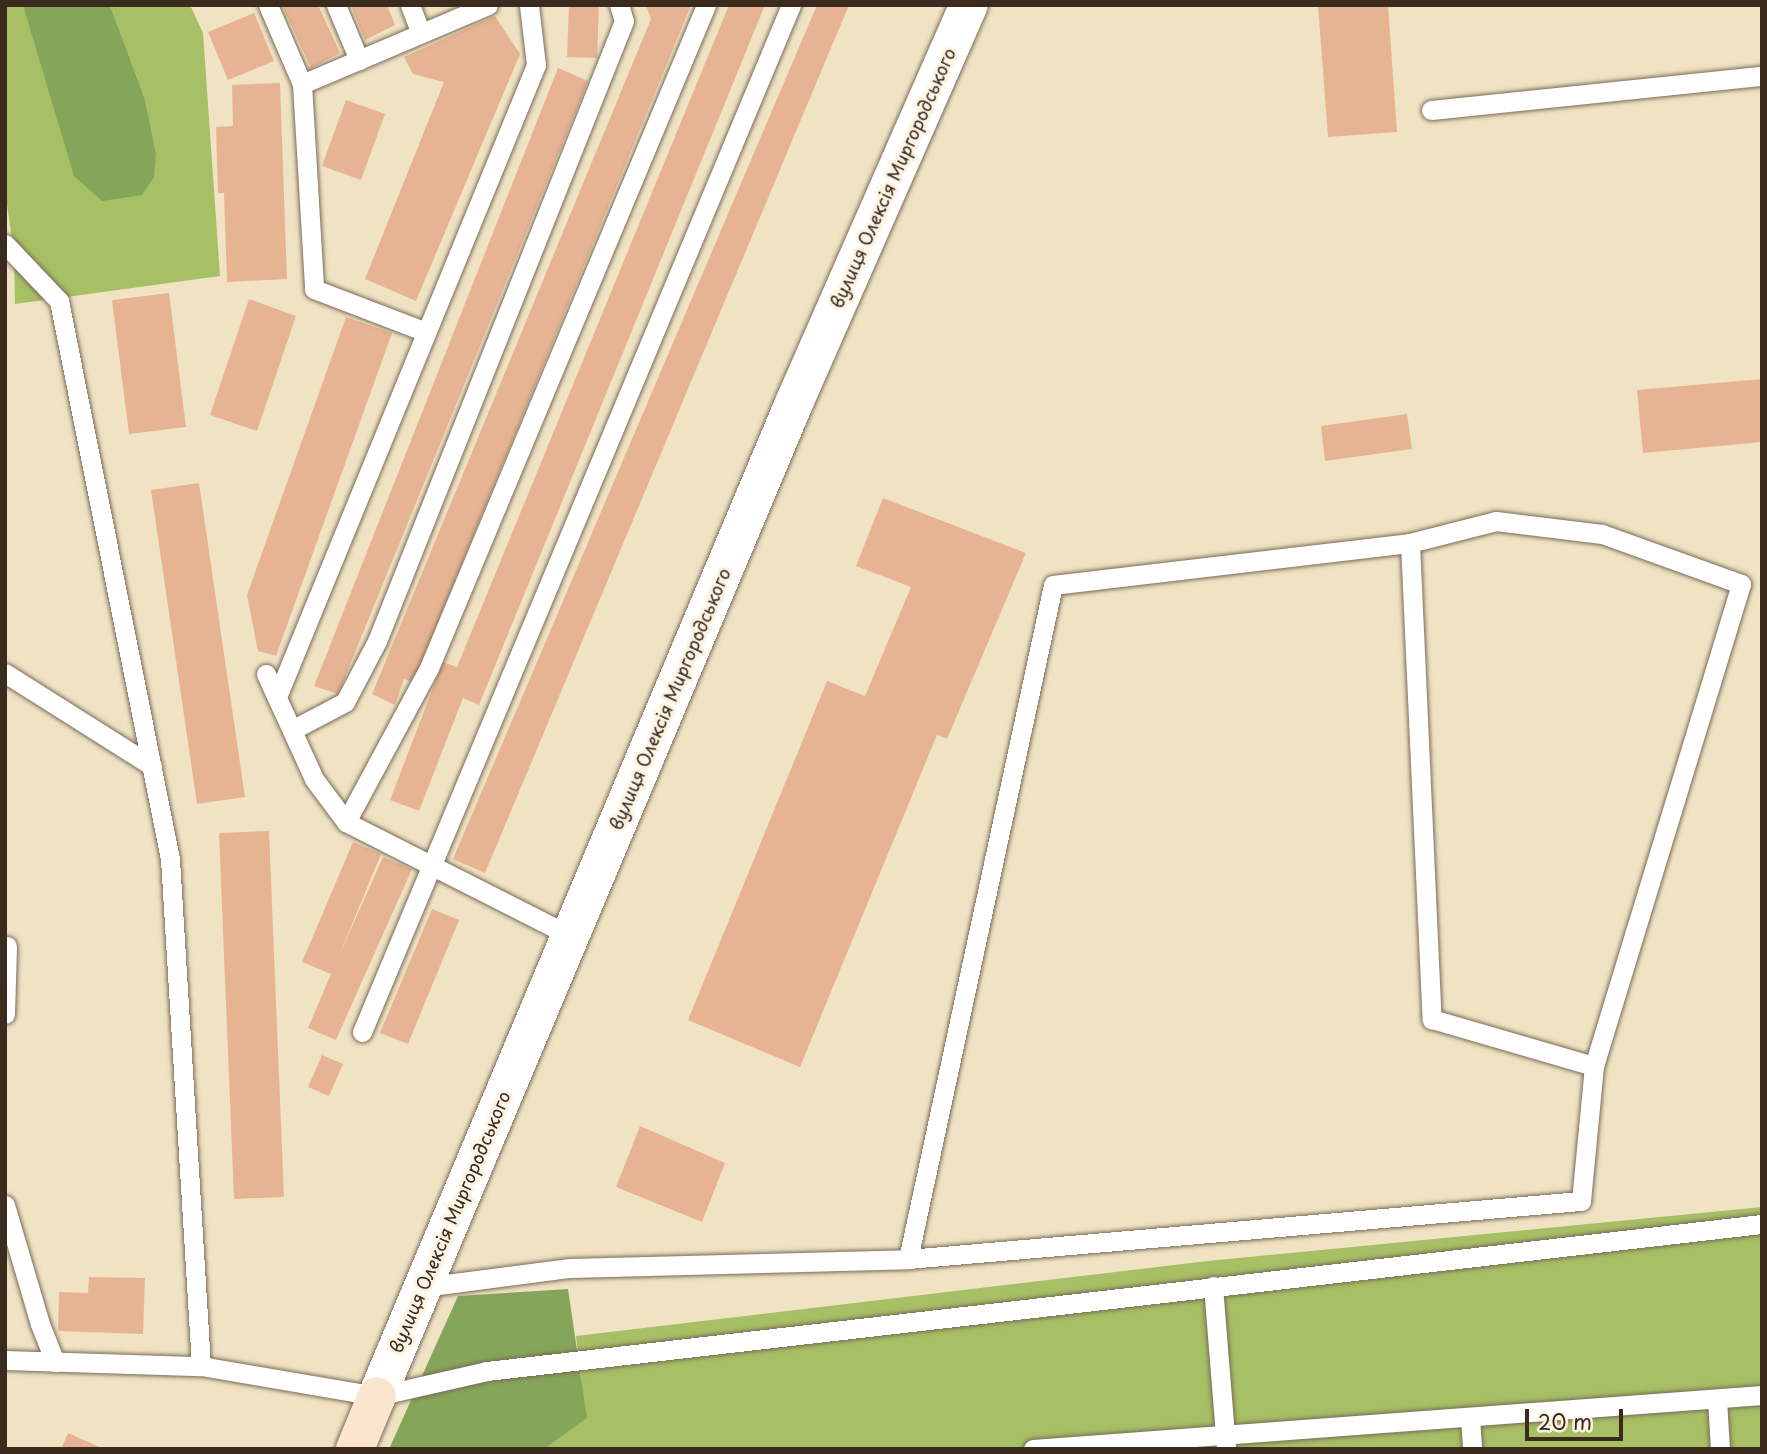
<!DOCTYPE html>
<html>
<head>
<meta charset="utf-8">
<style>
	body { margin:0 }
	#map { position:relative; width:1767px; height:1454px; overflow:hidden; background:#f0e3c4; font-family:"Playpen Sans",sans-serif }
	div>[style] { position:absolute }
	.green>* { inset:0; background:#a7bf65 }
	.forest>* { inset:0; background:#85a65a }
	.building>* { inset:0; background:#e7b493 }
	.roads { filter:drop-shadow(0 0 2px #7a6b58) drop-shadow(0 0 2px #7a6b58) }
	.lane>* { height:19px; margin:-9.5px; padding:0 9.5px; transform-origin:9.5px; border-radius:9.5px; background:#fff }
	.street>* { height:38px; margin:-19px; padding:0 19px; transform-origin:19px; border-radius:19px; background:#fff }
	.secondary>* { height:38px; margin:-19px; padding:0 19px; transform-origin:19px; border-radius:19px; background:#fbe5cf }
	span { translate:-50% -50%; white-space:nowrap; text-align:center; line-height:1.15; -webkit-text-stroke:7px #fcf5e5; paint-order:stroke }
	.street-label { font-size:18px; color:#3b2a1e }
	.frame { position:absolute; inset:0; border:7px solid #3b2a1e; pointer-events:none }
	.scale { position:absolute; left:1525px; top:1409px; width:98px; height:32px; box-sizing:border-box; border:4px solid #3b2a1e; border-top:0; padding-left:9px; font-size:21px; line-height:24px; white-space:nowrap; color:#3b2a1e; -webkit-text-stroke:5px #fcf5e5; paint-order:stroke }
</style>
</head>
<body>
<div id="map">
	<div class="green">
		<i style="clip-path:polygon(5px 5px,23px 5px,36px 40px,156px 153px,145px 99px,110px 5px,190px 5px,203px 33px,220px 276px,15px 304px,14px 253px,5px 191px)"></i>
		<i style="clip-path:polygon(1762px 1207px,1762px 1449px,544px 1449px,586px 1418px,576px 1336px,1208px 1261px)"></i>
	</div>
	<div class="forest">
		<i style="clip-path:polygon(23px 5px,110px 5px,145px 99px,156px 153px,154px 177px,142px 195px,102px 201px,74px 176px)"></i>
		<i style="clip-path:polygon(568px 1289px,587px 1418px,544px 1449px,389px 1449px,458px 1296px)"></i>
	</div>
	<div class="building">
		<i style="clip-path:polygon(282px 5px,318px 5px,340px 53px,311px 68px)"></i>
		<i style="clip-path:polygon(351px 5px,387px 5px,395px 25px,365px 40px)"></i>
		<i style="clip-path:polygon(569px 5px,599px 5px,597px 58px,567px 57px)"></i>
		<i style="clip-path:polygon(646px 5px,691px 5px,413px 682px,404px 679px,395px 705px,372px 694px,651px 19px)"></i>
		<i style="clip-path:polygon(729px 5px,765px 5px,479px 705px,463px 698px,419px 811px,390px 800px,443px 662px,457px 667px)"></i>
		<i style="clip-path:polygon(817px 5px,849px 5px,485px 873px,453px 859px)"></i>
		<i style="clip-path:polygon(1318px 5px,1388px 5px,1397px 132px,1328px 137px)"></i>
		<i style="clip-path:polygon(254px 13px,274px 61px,228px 80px,208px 32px)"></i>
		<i style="clip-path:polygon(495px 16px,520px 54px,416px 301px,365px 279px,444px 82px,413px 74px,404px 57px)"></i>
		<i style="clip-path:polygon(558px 68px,588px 81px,338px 694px,314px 686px)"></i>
		<i style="clip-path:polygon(280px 83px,287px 279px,227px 282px,224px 193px,218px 193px,216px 127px,233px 126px,232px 85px)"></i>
		<i style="clip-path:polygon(346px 100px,385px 114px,361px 180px,322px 166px)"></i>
		<i style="clip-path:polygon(169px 293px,186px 427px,129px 434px,112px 300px)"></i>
		<i style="clip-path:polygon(249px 299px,296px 316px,257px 431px,210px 415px)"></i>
		<i style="clip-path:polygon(346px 317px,392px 333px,276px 656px,258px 651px,247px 595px)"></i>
		<i style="clip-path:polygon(1762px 379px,1762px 442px,1643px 453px,1637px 390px)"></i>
		<i style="clip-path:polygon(1407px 414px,1412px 449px,1325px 461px,1321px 426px)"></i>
		<i style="clip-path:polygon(199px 483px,245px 797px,197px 804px,151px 490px)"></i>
		<i style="clip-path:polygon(883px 498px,1026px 553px,947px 739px,937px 735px,800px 1067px,688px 1020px,827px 681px,865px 696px,911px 587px,856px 566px)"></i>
		<i style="clip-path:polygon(269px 831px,284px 1197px,234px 1199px,219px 833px)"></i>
		<i style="clip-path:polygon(353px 842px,381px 854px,338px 958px,383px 857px,412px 869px,336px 1040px,308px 1028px,331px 974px,302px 962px)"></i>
		<i style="clip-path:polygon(432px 909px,459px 920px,408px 1044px,380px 1033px)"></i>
		<i style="clip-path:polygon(322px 1055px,343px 1064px,329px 1096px,308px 1087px)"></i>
		<i style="clip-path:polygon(640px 1126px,725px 1163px,702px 1222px,616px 1187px)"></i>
		<i style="clip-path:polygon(89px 1277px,145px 1278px,143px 1334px,58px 1331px,59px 1292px,88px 1293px)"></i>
		<i style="clip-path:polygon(68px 1433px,104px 1449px,61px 1449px)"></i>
	</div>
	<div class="roads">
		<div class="lane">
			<i style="left:268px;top:5px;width:86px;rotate:66.7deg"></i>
			<i style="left:302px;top:84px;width:205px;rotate:86.6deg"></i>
			<i style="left:314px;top:289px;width:120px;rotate:21deg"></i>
			<i style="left:336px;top:5px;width:60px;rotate:67.3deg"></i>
			<i style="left:410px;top:5px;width:30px;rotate:69deg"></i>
			<i style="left:302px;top:84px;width:202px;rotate:-23deg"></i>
			<i style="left:1431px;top:110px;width:333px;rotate:-5.9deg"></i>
			<i style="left:5px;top:244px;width:79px;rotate:46.5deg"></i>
			<i style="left:59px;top:301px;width:569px;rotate:78.75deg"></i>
			<i style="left:170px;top:859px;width:508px;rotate:86.5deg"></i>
			<i style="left:1410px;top:543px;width:477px;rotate:87.4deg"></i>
			<i style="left:1432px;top:1019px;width:169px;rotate:16.2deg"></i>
			<i style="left:5px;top:673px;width:174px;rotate:32.3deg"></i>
			<i style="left:266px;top:674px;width:115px;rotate:65.4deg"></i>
			<i style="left:314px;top:779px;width:54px;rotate:53.3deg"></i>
			<i style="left:346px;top:822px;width:252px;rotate:26.9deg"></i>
			<i style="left:277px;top:697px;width:683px;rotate:-67.72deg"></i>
			<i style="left:536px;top:65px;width:60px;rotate:-96.7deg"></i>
			<i style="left:292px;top:730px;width:60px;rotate:-27.8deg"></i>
			<i style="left:345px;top:702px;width:69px;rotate:-62.3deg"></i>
			<i style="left:377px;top:641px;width:667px;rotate:-68.28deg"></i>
			<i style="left:624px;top:21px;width:17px;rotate:-107deg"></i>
			<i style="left:346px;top:822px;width:175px;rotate:-61.7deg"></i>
			<i style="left:429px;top:668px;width:719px;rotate:-67.32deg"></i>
			<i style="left:5px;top:1014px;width:68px;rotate:-88.3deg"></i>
			<i style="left:362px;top:1032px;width:1113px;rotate:-67.33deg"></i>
			<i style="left:5px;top:1205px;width:124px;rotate:73.6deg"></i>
			<i style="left:40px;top:1324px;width:41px;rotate:68.5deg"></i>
			<i style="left:1213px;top:1286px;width:164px;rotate:85.4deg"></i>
			<i style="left:423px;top:1287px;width:148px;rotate:-7.4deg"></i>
			<i style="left:570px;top:1268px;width:338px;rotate:-1.5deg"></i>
			<i style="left:908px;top:1259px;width:675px;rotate:-4.93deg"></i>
			<i style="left:1581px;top:1201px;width:136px;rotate:-84.5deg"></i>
			<i style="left:1594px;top:1066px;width:504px;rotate:-73.04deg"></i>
			<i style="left:1741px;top:584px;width:148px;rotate:-160.2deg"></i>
			<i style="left:1602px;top:534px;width:107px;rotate:-173deg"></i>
			<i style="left:1496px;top:521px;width:89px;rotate:165.7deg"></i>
			<i style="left:1410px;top:543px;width:359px;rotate:173.3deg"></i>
			<i style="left:1053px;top:585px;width:689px;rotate:102.14deg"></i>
			<i style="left:5px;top:1360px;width:196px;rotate:1.8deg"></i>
			<i style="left:201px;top:1366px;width:179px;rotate:9.7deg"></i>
			<i style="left:377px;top:1396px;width:113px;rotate:-12.8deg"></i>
			<i style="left:487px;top:1371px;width:1283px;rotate:-6.58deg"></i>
			<i style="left:1717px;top:1399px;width:50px;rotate:86.6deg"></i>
			<i style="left:1470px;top:1418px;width:31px;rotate:86deg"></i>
			<i style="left:1033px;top:1449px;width:731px;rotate:-4.24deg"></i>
		</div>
		<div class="street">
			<i style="left:377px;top:1396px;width:1077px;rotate:-67.22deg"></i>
			<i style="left:794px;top:403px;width:435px;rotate:-66.3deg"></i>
		</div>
		<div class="secondary">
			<i style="left:355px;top:1449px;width:57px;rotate:-67.5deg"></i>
		</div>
	</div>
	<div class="street-label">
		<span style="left:893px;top:178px;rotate:-66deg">вулиця Олексія Миргородського</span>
		<span style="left:670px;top:699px;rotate:-67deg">вулиця Олексія Миргородського</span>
		<span style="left:450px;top:1222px;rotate:-67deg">вулиця Олексія Миргородського</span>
	</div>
	<div class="frame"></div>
	<div class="scale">20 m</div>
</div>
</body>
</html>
